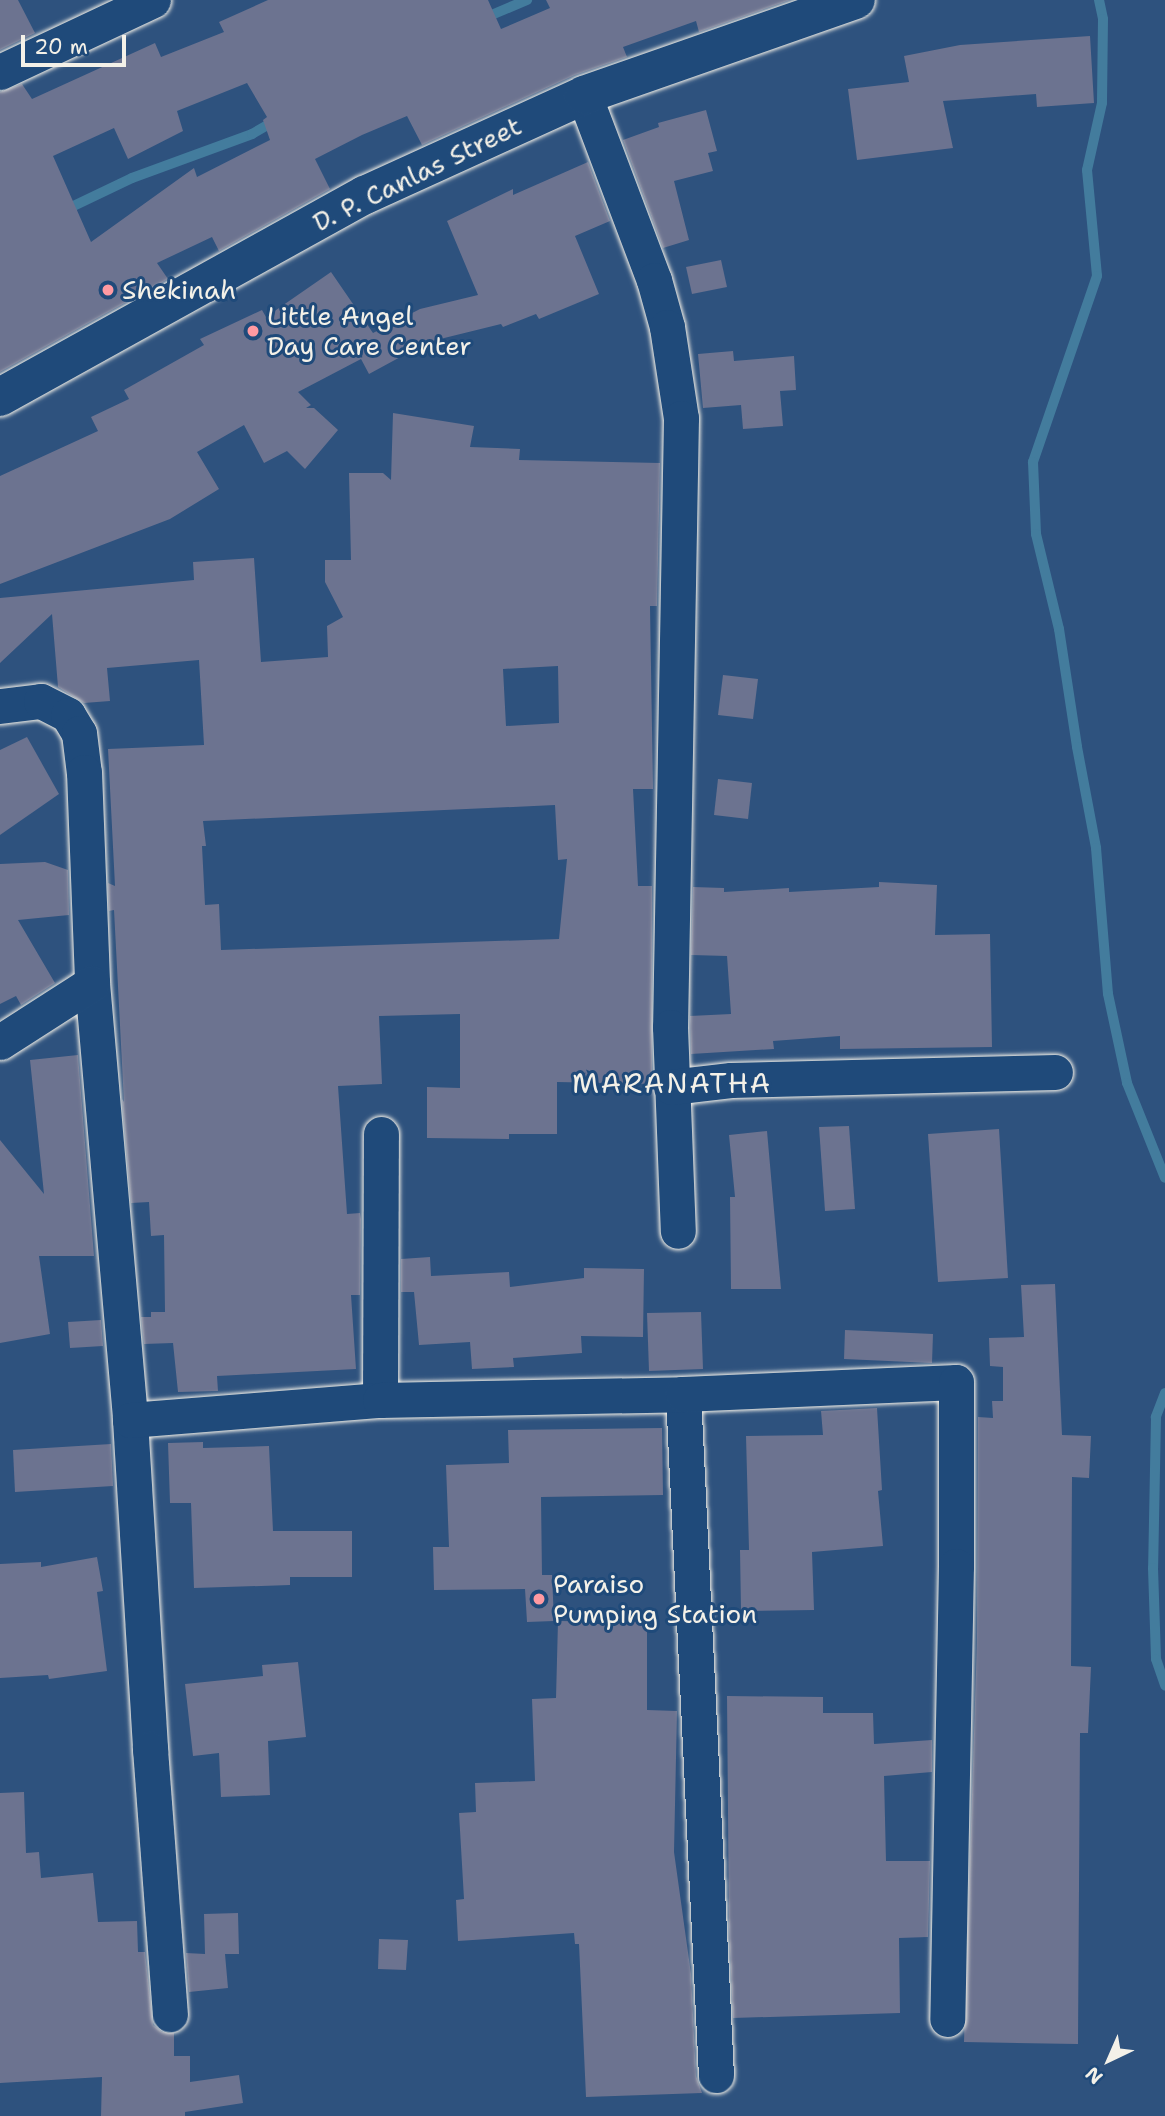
<!DOCTYPE html>
<html>
<head>
<meta charset="utf-8">
<style>
	body { margin:0 }
	#map { position:relative; width:1165px; height:2116px; overflow:hidden; background:#2e527e; font-family:"Shantell Sans",sans-serif }
	div>[style] { position:absolute }
	.stream>* { height:10px; margin:-5px; padding:0 5px; transform-origin:5px; border-radius:5px; background:#437c9d }
	.building>* { inset:0; background:#6c7390 }
	.roads { filter:drop-shadow(0 0 2px #f4f1e8) drop-shadow(0 0 2px #f4f1e8) }
	.street>* { height:35px; margin:-17.5px; padding:0 17.5px; transform-origin:17.5px; border-radius:17.5px; background:#1f4a7a }
	.secondary>* { height:38px; margin:-19px; padding:0 19px; transform-origin:19px; border-radius:19px; background:#1f4a7a }
	.dots>* { width:19px; height:19px; translate:-50% -50%; box-sizing:border-box; border:4px solid #1f4a7a; border-radius:50% }
	span { translate:-50% -50%; white-space:nowrap; text-align:center; line-height:1.15; -webkit-text-stroke:6px #1f4a7a; paint-order:stroke }
	.street-label { font-size:26px; color:#f4f1e8 }
	.poi-label { font-size:26px; color:#f4f1e8 }
	.left { translate:0 -50%; text-align:left }
	.neighbourhood-label { font-size:28px; color:#f4f1e8; letter-spacing:2px }
	.north { position:absolute; left:1074px; top:2025px; width:70px; height:70px; -webkit-text-stroke:5px #1f4a7a; paint-order:stroke; rotate:224deg; font-size:19px; font-weight:700; line-height:28px; text-align:center; color:#f4f1e8 }
	.north::after { content:''; display:block; margin:auto; width:24px; height:32px; background:#f4f1e8; clip-path:polygon(50% 0,100% 100%,50% 72%,0 100%) }
	.scale { position:absolute; left:21px; top:35px; width:105px; height:32px; box-sizing:border-box; border:4px solid #f4f1e8; border-top:0; padding-left:9px; font-size:21px; line-height:24px; white-space:nowrap; color:#f4f1e8; -webkit-text-stroke:5px #1f4a7a; paint-order:stroke }
</style>
</head>
<body>
<div id="map">
	<div class="stream">
		<i style="left:1099px;top:0;width:19px;rotate:78deg"></i>
		<i style="left:1103px;top:19px;width:84px;rotate:90.7deg"></i>
		<i style="left:1102px;top:103px;width:69px;rotate:102.6deg"></i>
		<i style="left:1087px;top:170px;width:106px;rotate:84.6deg"></i>
		<i style="left:1097px;top:276px;width:197px;rotate:109deg"></i>
		<i style="left:1033px;top:462px;width:72px;rotate:87.6deg"></i>
		<i style="left:1036px;top:534px;width:98px;rotate:76.4deg"></i>
		<i style="left:1059px;top:629px;width:119px;rotate:81.3deg"></i>
		<i style="left:1077px;top:747px;width:103px;rotate:79.3deg"></i>
		<i style="left:1096px;top:848px;width:146px;rotate:85.3deg"></i>
		<i style="left:1108px;top:994px;width:91px;rotate:77.9deg"></i>
		<i style="left:1127px;top:1083px;width:102px;rotate:68.2deg"></i>
		<i style="left:482px;top:19px;width:49px;rotate:-22.9deg"></i>
		<i style="left:63px;top:211px;width:76px;rotate:-25.6deg"></i>
		<i style="left:132px;top:178px;width:128px;rotate:-20.1deg"></i>
		<i style="left:252px;top:134px;width:28px;rotate:-30deg"></i>
		<i style="left:1165px;top:1393px;width:26px;rotate:111deg"></i>
		<i style="left:1156px;top:1417px;width:151px;rotate:91.1deg"></i>
		<i style="left:1153px;top:1568px;width:91px;rotate:88.1deg"></i>
		<i style="left:1156px;top:1659px;width:28px;rotate:71deg"></i>
	</div>
	<div class="building">
		<i style="clip-path:polygon(0 0,18px 0,35px 33px,0 50px)"></i>
		<i style="clip-path:polygon(evenodd,268px 0,488px 0,501px 29px,550px 8px,546px 0,790px 0,699px 32px,696px 21px,623px 47px,627px 57px,575px 75px,422px 145px,407px 116px,362px 135px,315px 159px,330px 189px,219px 251px,212px 237px,157px 263px,168px 279px,0 372px,0 92px,22px 84px,32px 99px,155px 43px,161px 57px,224px 32px,219px 22px,268px 0,247px 83px,267px 117px,263px 120px,270px 140px,197px 177px,194px 168px,91px 242px,53px 156px,114px 128px,128px 159px,183px 131px,177px 111px,247px 83px)"></i>
		<i style="clip-path:polygon(1090px 36px,1094px 103px,1037px 107px,1036px 94px,943px 101px,953px 148px,857px 160px,848px 89px,909px 82px,904px 56px,960px 45px)"></i>
		<i style="clip-path:polygon(706px 110px,717px 151px,708px 153px,713px 171px,674px 181px,689px 240px,663px 248px,623px 140px,659px 127px,658px 123px)"></i>
		<i style="clip-path:polygon(588px 162px,610px 221px,575px 236px,599px 294px,539px 319px,536px 314px,503px 327px,501px 324px,428px 342px,369px 374px,361px 359px,298px 392px,311px 405px,306px 408px,314px 408px,338px 430px,305px 469px,287px 451px,264px 463px,244px 425px,197px 452px,219px 489px,170px 519px,0 584px,0 476px,98px 431px,91px 417px,129px 399px,124px 390px,204px 345px,200px 339px,262px 310px,266px 317px,331px 272px,373px 333px,420px 309px,478px 295px,447px 221px,513px 189px,513px 195px)"></i>
		<i style="clip-path:polygon(721px 260px,727px 287px,692px 294px,686px 267px)"></i>
		<i style="clip-path:polygon(733px 351px,734px 361px,794px 356px,796px 390px,780px 391px,783px 426px,743px 429px,741px 405px,703px 408px,698px 354px)"></i>
		<i style="clip-path:polygon(evenodd,393px 413px,474px 426px,470px 447px,520px 449px,519px 460px,660px 463px,657px 606px,650px 606px,653px 789px,633px 789px,638px 886px,652px 886px,652px 1084px,557px 1082px,557px 1134px,509px 1134px,509px 1139px,427px 1138px,427px 1087px,460px 1088px,460px 1014px,379px 1016px,382px 1084px,338px 1086px,347px 1214px,360px 1213px,361px 1219px,360px 1295px,351px 1295px,356px 1369px,217px 1376px,218px 1391px,178px 1392px,173px 1343px,144px 1344px,141px 1317px,151px 1317px,151px 1312px,165px 1312px,164px 1235px,151px 1236px,149px 1202px,131px 1203px,122px 1099px,124px 1102px,114px 910px,109px 911px,108px 883px,115px 886px,108px 749px,204px 745px,199px 660px,107px 668px,110px 701px,84px 703px,58px 687px,52px 614px,0 663px,0 598px,194px 580px,193px 562px,254px 558px,261px 662px,328px 657px,327px 626px,343px 617px,325px 582px,325px 560px,351px 560px,349px 473px,383px 473px,391px 480px,393px 413px,558px 666px,559px 723px,506px 726px,503px 669px,558px 666px,393px 413px,555px 805px,558px 860px,567px 859px,559px 939px,221px 950px,219px 904px,205px 905px,202px 846px,206px 846px,203px 821px,555px 805px)"></i>
		<i style="clip-path:polygon(723px 675px,758px 679px,753px 719px,718px 715px)"></i>
		<i style="clip-path:polygon(27px 737px,59px 794px,0 835px,0 750px)"></i>
		<i style="clip-path:polygon(718px 779px,752px 783px,748px 819px,714px 815px)"></i>
		<i style="clip-path:polygon(45px 862px,68px 870px,69px 915px,18px 920px,55px 983px,21px 1005px,16px 996px,0 1004px,0 864px)"></i>
		<i style="clip-path:polygon(879px 882px,937px 885px,935px 935px,990px 934px,992px 1047px,840px 1049px,840px 1036px,773px 1041px,774px 1049px,691px 1054px,690px 1016px,731px 1014px,727px 956px,691px 955px,693px 887px,724px 888px,724px 892px,789px 888px,789px 892px,879px 887px)"></i>
		<i style="clip-path:polygon(78px 1055px,94px 1256px,39px 1256px,50px 1334px,0 1343px,0 1140px,44px 1194px,30px 1060px)"></i>
		<i style="clip-path:polygon(849px 1126px,855px 1209px,825px 1211px,819px 1127px)"></i>
		<i style="clip-path:polygon(999px 1129px,1008px 1278px,938px 1282px,928px 1134px)"></i>
		<i style="clip-path:polygon(767px 1131px,781px 1289px,731px 1289px,730px 1197px,735px 1197px,729px 1135px)"></i>
		<i style="clip-path:polygon(430px 1257px,431px 1276px,509px 1272px,510px 1287px,584px 1278px,584px 1268px,644px 1269px,643px 1337px,581px 1336px,582px 1353px,513px 1358px,514px 1367px,472px 1369px,470px 1342px,419px 1345px,414px 1292px,401px 1292px,401px 1259px)"></i>
		<i style="clip-path:polygon(1055px 1284px,1062px 1435px,1091px 1436px,1089px 1478px,1072px 1477px,1071px 1666px,1091px 1667px,1088px 1733px,1080px 1733px,1078px 2044px,964px 2042px,977px 1641px,978px 1417px,993px 1418px,992px 1401px,1003px 1401px,1003px 1367px,990px 1366px,989px 1338px,1024px 1337px,1021px 1285px)"></i>
		<i style="clip-path:polygon(701px 1312px,703px 1369px,649px 1371px,647px 1313px)"></i>
		<i style="clip-path:polygon(101px 1320px,103px 1346px,70px 1348px,68px 1322px)"></i>
		<i style="clip-path:polygon(845px 1330px,933px 1334px,932px 1363px,844px 1359px)"></i>
		<i style="clip-path:polygon(877px 1408px,882px 1490px,878px 1491px,883px 1546px,812px 1552px,814px 1610px,741px 1611px,740px 1550px,749px 1550px,746px 1436px,823px 1435px,821px 1411px)"></i>
		<i style="clip-path:polygon(662px 1428px,663px 1495px,541px 1497px,542px 1575px,552px 1575px,554px 1621px,527px 1622px,525px 1589px,434px 1590px,433px 1547px,449px 1547px,446px 1465px,509px 1463px,508px 1430px)"></i>
		<i style="clip-path:polygon(203px 1442px,203px 1448px,269px 1446px,273px 1531px,352px 1531px,352px 1577px,290px 1577px,290px 1585px,194px 1588px,191px 1503px,170px 1503px,168px 1443px)"></i>
		<i style="clip-path:polygon(111px 1444px,113px 1486px,15px 1492px,13px 1450px)"></i>
		<i style="clip-path:polygon(97px 1557px,103px 1591px,97px 1592px,107px 1671px,49px 1679px,48px 1675px,0 1678px,0 1564px,41px 1562px,41px 1567px)"></i>
		<i style="clip-path:polygon(558px 1621px,647px 1622px,647px 1710px,677px 1711px,674px 1852px,691px 1974px,696px 2076px,702px 2093px,586px 2097px,579px 1944px,575px 1944px,574px 1933px,458px 1941px,456px 1900px,464px 1899px,459px 1813px,476px 1812px,475px 1783px,535px 1781px,532px 1699px,556px 1698px)"></i>
		<i style="clip-path:polygon(298px 1662px,306px 1737px,268px 1741px,270px 1795px,221px 1797px,219px 1753px,193px 1756px,185px 1684px,263px 1676px,262px 1665px)"></i>
		<i style="clip-path:polygon(727px 1696px,823px 1697px,823px 1713px,873px 1713px,874px 1744px,932px 1740px,932px 1772px,884px 1776px,886px 1861px,930px 1861px,928px 1937px,899px 1938px,900px 2013px,733px 2018px,729px 1927px)"></i>
		<i style="clip-path:polygon(24px 1792px,26px 1853px,39px 1852px,41px 1878px,93px 1873px,98px 1922px,137px 1921px,138px 1952px,145px 1952px,153px 2025px,162px 2032px,174px 2033px,174px 2056px,190px 2056px,190px 2082px,239px 2075px,243px 2103px,185px 2112px,185px 2116px,101px 2116px,102px 2077px,0 2083px,0 1793px)"></i>
		<i style="clip-path:polygon(238px 1913px,239px 1954px,219px 1954px,225px 1954px,228px 1988px,189px 1992px,186px 1953px,205px 1954px,204px 1914px)"></i>
		<i style="clip-path:polygon(379px 1939px,408px 1940px,406px 1970px,378px 1969px)"></i>
	</div>
	<div class="roads">
		<div class="street">
			<i style="left:0;top:72px;width:169px;rotate:-25.2deg"></i>
			<i style="left:584px;top:95px;width:198px;rotate:69.3deg"></i>
			<i style="left:654px;top:280px;width:49px;rotate:74.5deg"></i>
			<i style="left:667px;top:327px;width:92px;rotate:81.3deg"></i>
			<i style="left:681px;top:418px;width:609px;rotate:91.03deg"></i>
			<i style="left:670px;top:1027px;width:204px;rotate:87.8deg"></i>
			<i style="left:0;top:706px;width:41px;rotate:-7deg"></i>
			<i style="left:41px;top:701px;width:30px;rotate:27deg"></i>
			<i style="left:68px;top:715px;width:21px;rotate:59deg"></i>
			<i style="left:79px;top:733px;width:39px;rotate:83deg"></i>
			<i style="left:84px;top:772px;width:211px;rotate:87.8deg"></i>
			<i style="left:92px;top:983px;width:439px;rotate:85deg"></i>
			<i style="left:130px;top:1420px;width:330px;rotate:86.5deg"></i>
			<i style="left:150px;top:1749px;width:266px;rotate:85.7deg"></i>
			<i style="left:0;top:1042px;width:109px;rotate:-32.7deg"></i>
			<i style="left:671px;top:1087px;width:60px;rotate:-6.7deg"></i>
			<i style="left:731px;top:1080px;width:324px;rotate:-1.4deg"></i>
			<i style="left:683px;top:1394px;width:682px;rotate:87.23deg"></i>
			<i style="left:380px;top:1400px;width:266px;rotate:-89.8deg"></i>
			<i style="left:130px;top:1420px;width:251px;rotate:-4.6deg"></i>
			<i style="left:380px;top:1400px;width:303px;rotate:-1.1deg"></i>
			<i style="left:683px;top:1394px;width:273px;rotate:-2.5deg"></i>
			<i style="left:956px;top:1382px;width:184px;rotate:90deg"></i>
			<i style="left:956px;top:1566px;width:453px;rotate:91.1deg"></i>
		</div>
		<div class="secondary">
			<i style="left:0;top:397px;width:417px;rotate:-29deg"></i>
			<i style="left:365px;top:195px;width:241px;rotate:-24.5deg"></i>
			<i style="left:584px;top:95px;width:288px;rotate:-19.3deg"></i>
		</div>
	</div>
	<div class="dots">
		<i style="left:108px;top:290px;background:#ff9aa2"></i>
		<i style="left:253px;top:331px;background:#ff9aa2"></i>
		<i style="left:539px;top:1599px;background:#ff9aa2"></i>
	</div>
	<div class="street-label">
		<span style="left:417px;top:174px;rotate:-26deg">D. P. Canlas Street</span>
	</div>
	<div class="poi-label">
		<span class="left" style="left:122px;top:290px">Shekinah</span>
		<span class="left" style="left:267px;top:331px">Little Angel<br>Day Care Center</span>
		<span class="left" style="left:553px;top:1599px">Paraiso<br>Pumping Station</span>
	</div>
	<div class="neighbourhood-label">
		<span style="left:672px;top:1083px">MARANATHA</span>
	</div>
	<div class="north">N</div>
	<div class="scale">20 m</div>
</div>
</body>
</html>
